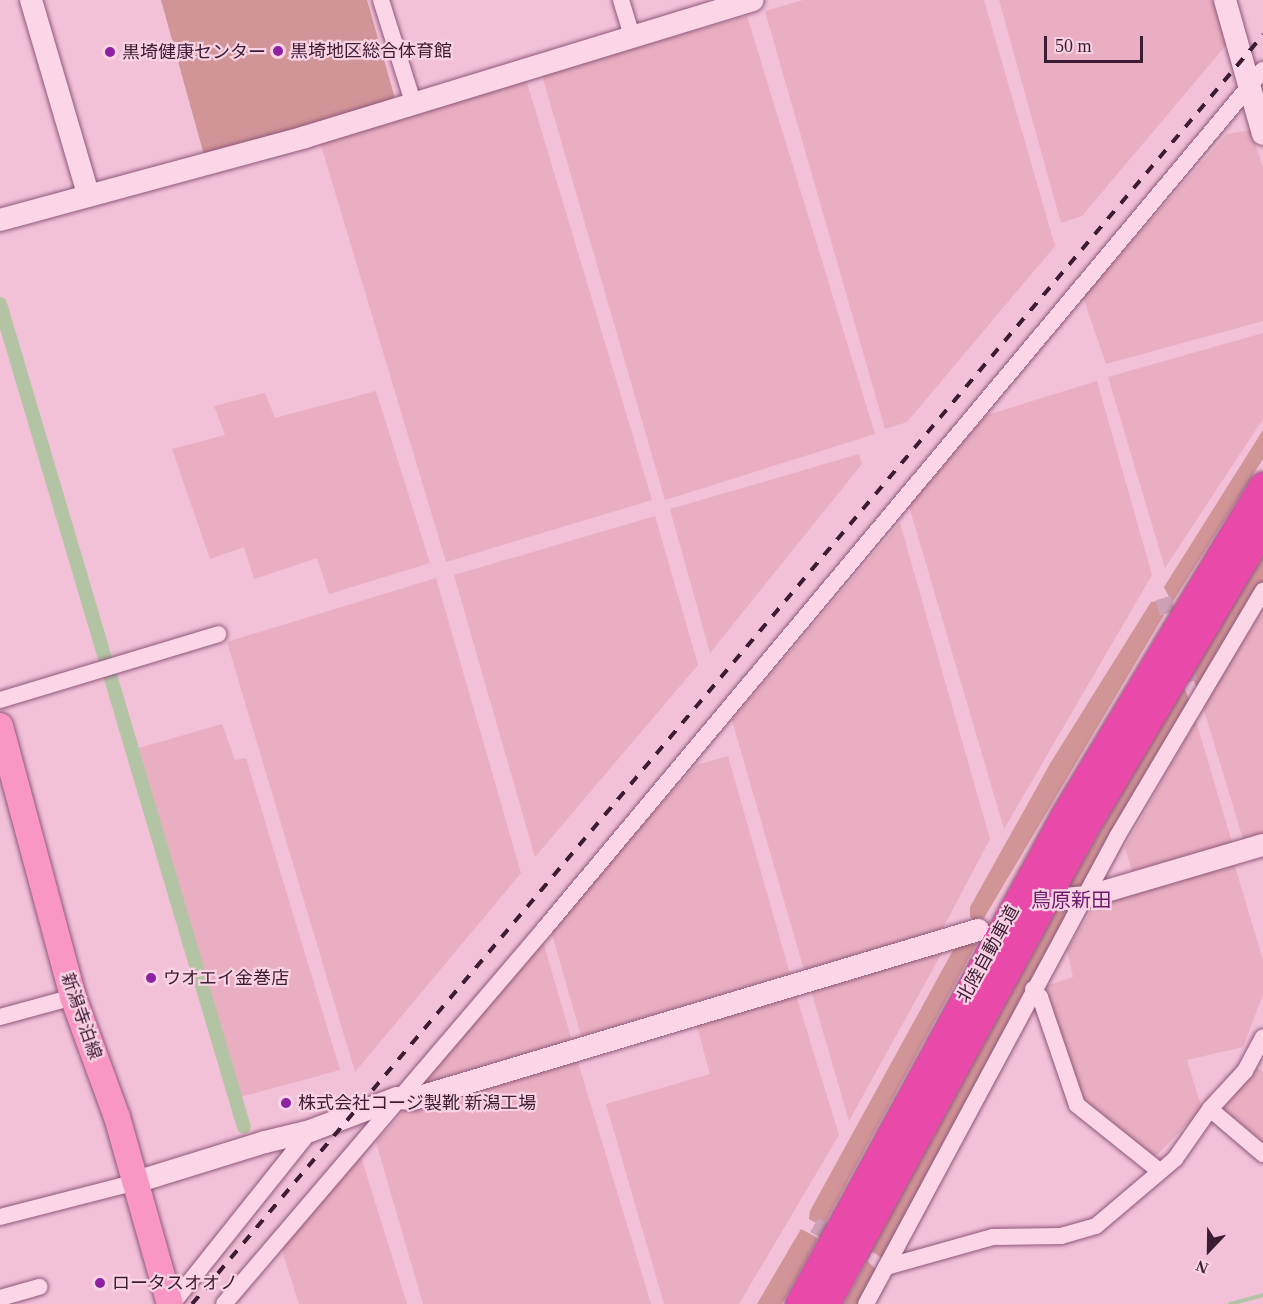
<!DOCTYPE html>
<html>
<head>
<meta charset="utf-8">
<style>
	body { margin:0 }
	#map { position:relative; width:1263px; height:1304px; overflow:hidden; background:#f2c1d8; font-family:"Times New Roman","Noto Sans JP",serif }
	div>[style] { position:absolute }
	.farmland>* { inset:0; background:#e9aec1 }
	.green>* { inset:0; background:#d19497 }
	.stream>* { height:4px; margin:-2px; padding:0 2px; transform-origin:2px; border-radius:2px; background:#b3c4a4 }
	.canal>* { height:14px; margin:-7px; padding:0 7px; transform-origin:7px; border-radius:7px; background:#b3c4a4 }
	.street-tunnel>* { height:16px; margin-top:-8px; transform-origin:0; background:repeating-linear-gradient(90deg,#cea0b7 0 16px,transparent 0 24px) }
	.roads { filter:drop-shadow(0 0 2px #8e5779) drop-shadow(0 0 2px #8e5779) }
	.street>* { height:16px; margin:-8px; padding:0 8px; transform-origin:8px; border-radius:8px; background:#fcd6e7 }
	.secondary>* { height:22px; margin:-11px; padding:0 11px; transform-origin:11px; border-radius:11px; background:#fcd6e7 }
	.primary>* { height:26px; margin:-13px; padding:0 13px; transform-origin:13px; border-radius:13px; background:#f996c4 }
	.highway>* { height:28px; margin:-14px; padding:0 14px; transform-origin:14px; border-radius:14px; background:#e94aa9 }
	.rail>* { height:4px; margin-top:-2px; transform-origin:0; background:repeating-linear-gradient(90deg,#3c1c32 0 10px,transparent 0 20px) }
	.dots>* { width:16px; height:16px; translate:-50% -50%; box-sizing:border-box; border:3px solid #f9d2e3; border-radius:50% }
	span { translate:-50% -50%; white-space:nowrap; text-align:center; line-height:1.15; -webkit-text-stroke:4.5px #f9d2e3; paint-order:stroke }
	.poi-label { font-size:18px; color:#3c1c32 }
	.left { translate:0 -50%; text-align:left }
	.street-label { font-size:18px; color:#3c1c32 }
	.neighbourhood-label { font-size:20px; color:#6d1868 }
	.north { position:absolute; left:1179px; top:1220px; width:60px; height:60px; -webkit-text-stroke:4px #f9d2e3; paint-order:stroke; rotate:202deg; font-size:16px; font-weight:700; line-height:24px; text-align:center; color:#3c1c32 }
	.north::after { content:''; display:block; margin:auto; width:21px; height:27px; background:#3c1c32; clip-path:polygon(50% 0,100% 100%,50% 72%,0 100%) }
	.scale { position:absolute; left:1044px; top:36px; width:99px; height:27px; box-sizing:border-box; border:3px solid #3c1c32; border-top:0; padding-left:8px; font-size:18px; line-height:21px; white-space:nowrap; color:#3c1c32; -webkit-text-stroke:4px #f9d2e3; paint-order:stroke }
</style>
</head>
<body>
<div id="map">
	<div class="farmland">
		<i style="clip-path:polygon(803px 0,984px 0,1055px 246px,907px 422px,885px 429px,765px 11px)"></i>
		<i style="clip-path:polygon(999px 0,1213px 0,1227px 44px,1082px 216px,1061px 223px)"></i>
		<i style="clip-path:polygon(747px 16px,875px 434px,665px 500px,542px 75px)"></i>
		<i style="clip-path:polygon(526px 79px,652px 500px,446px 562px,320px 142px)"></i>
		<i style="clip-path:polygon(1251px 130px,1263px 168px,1263px 321px,1106px 364px,1083px 297px,1227px 134px)"></i>
		<i style="clip-path:polygon(1263px 333px,1263px 419px,1165px 568px,1108px 377px)"></i>
		<i style="clip-path:polygon(1097px 381px,1152px 575px,1004px 829px,909px 506px,987px 415px)"></i>
		<i style="clip-path:polygon(376px 391px,430px 563px,329px 594px,317px 558px,254px 579px,244px 547px,210px 559px,172px 449px,225px 435px,214px 406px,265px 393px,275px 418px)"></i>
		<i style="clip-path:polygon(859px 454px,862px 464px,710px 653px,670px 509px)"></i>
		<i style="clip-path:polygon(655px 516px,698px 665px,535px 857px,454px 575px)"></i>
		<i style="clip-path:polygon(900px 523px,990px 839px,942px 930px,804px 970px,732px 720px)"></i>
		<i style="clip-path:polygon(436px 578px,521px 873px,355px 1072px,227px 642px)"></i>
		<i style="clip-path:polygon(1263px 610px,1263px 834px,1243px 839px,1203px 707px)"></i>
		<i style="clip-path:polygon(1196px 721px,1232px 842px,1132px 871px,1125px 847px)"></i>
		<i style="clip-path:polygon(222px 724px,235px 760px,246px 758px,340px 1070px,240px 1097px,139px 748px)"></i>
		<i style="clip-path:polygon(728px 756px,790px 974px,581px 1036px,550px 927px,696px 765px)"></i>
		<i style="clip-path:polygon(1234px 863px,1263px 960px,1263px 995px,1243px 1047px,1187px 1060px,1202px 1109px,1155px 1157px,1083px 1098px,1073px 1079px,1045px 986px,1073px 977px,1067px 950px,1094px 906px)"></i>
		<i style="clip-path:polygon(542px 938px,572px 1041px,423px 1084px)"></i>
		<i style="clip-path:polygon(944px 949px,849px 1121px,810px 987px)"></i>
		<i style="clip-path:polygon(795px 992px,839px 1135px,739px 1304px,664px 1304px,606px 1104px,710px 1074px,696px 1023px)"></i>
		<i style="clip-path:polygon(577px 1059px,651px 1304px,423px 1304px,376px 1142px,407px 1108px)"></i>
		<i style="clip-path:polygon(1257px 1068px,1263px 1071px,1263px 1142px,1223px 1109px)"></i>
		<i style="clip-path:polygon(361px 1157px,407px 1304px,299px 1304px,281px 1247px)"></i>
	</div>
	<div class="green">
		<i style="clip-path:polygon(161px 0,367px 0,396px 102px,204px 155px)"></i>
		<i style="clip-path:polygon(1263px 430px,1263px 459px,1172px 603px,1164px 587px)"></i>
		<i style="clip-path:polygon(1263px 556px,1263px 584px,1199px 694px,1191px 673px)"></i>
		<i style="clip-path:polygon(1160px 601px,1164px 615px,984px 918px,975px 921px,970px 917px,970px 907px,1051px 762px,1151px 602px)"></i>
		<i style="clip-path:polygon(1183px 685px,1191px 704px,1083px 887px,1063px 896px)"></i>
		<i style="clip-path:polygon(1058px 907px,1065px 913px,1064px 927px,885px 1260px,871px 1251px)"></i>
		<i style="clip-path:polygon(966px 939px,976px 945px,823px 1227px,809px 1219px,810px 1211px,957px 943px)"></i>
		<i style="clip-path:polygon(801px 1229px,818px 1238px,782px 1304px,757px 1304px)"></i>
		<i style="clip-path:polygon(867px 1261px,877px 1270px,860px 1304px,844px 1304px)"></i>
	</div>
	<div class="stream">
		<i style="left:1230px;top:1304px;width:34px;rotate:-15deg"></i>
	</div>
	<div class="canal">
		<i style="left:0;top:304px;width:858px;rotate:73.49deg"></i>
	</div>
	<div class="street-tunnel">
		<i style="left:1163px;top:598px;width:96px;rotate:72.3deg"></i>
		<i style="left:814px;top:1225px;width:70px;rotate:29.1deg"></i>
	</div>
	<div class="roads">
		<div class="street">
			<i style="left:381px;top:0;width:107px;rotate:72.6deg"></i>
			<i style="left:621px;top:0;width:37px;rotate:73deg"></i>
			<i style="left:0;top:700px;width:228px;rotate:-16.8deg"></i>
			<i style="left:1033px;top:989px;width:11px;rotate:49deg"></i>
			<i style="left:1040px;top:997px;width:114px;rotate:71.1deg"></i>
			<i style="left:1077px;top:1105px;width:104px;rotate:38.7deg"></i>
			<i style="left:0;top:1017px;width:76px;rotate:-15.3deg"></i>
			<i style="left:1210px;top:1109px;width:70px;rotate:40.3deg"></i>
			<i style="left:0;top:1217px;width:140px;rotate:-14.4deg"></i>
			<i style="left:886px;top:1267px;width:111px;rotate:-15.7deg"></i>
			<i style="left:993px;top:1237px;width:68px;rotate:-0.8deg"></i>
			<i style="left:1061px;top:1236px;width:36px;rotate:-16deg"></i>
			<i style="left:1096px;top:1226px;width:104px;rotate:-40.3deg"></i>
			<i style="left:1175px;top:1159px;width:61px;rotate:-55deg"></i>
			<i style="left:1210px;top:1109px;width:52px;rotate:-47.4deg"></i>
			<i style="left:1245px;top:1071px;width:38px;rotate:-62deg"></i>
			<i style="left:0;top:1298px;width:41px;rotate:-15.8deg"></i>
			<i style="left:172px;top:1304px;width:221px;rotate:-51.4deg"></i>
			<i style="left:224px;top:1304px;width:494px;rotate:-49.5deg"></i>
			<i style="left:545px;top:928px;width:1119px;rotate:-50.08deg"></i>
			<i style="left:866px;top:1304px;width:532px;rotate:-61.75deg"></i>
			<i style="left:1118px;top:835px;width:284px;rotate:-59.3deg"></i>
		</div>
		<div class="secondary">
			<i style="left:31px;top:0;width:202px;rotate:73.6deg"></i>
			<i style="left:1225px;top:0;width:139px;rotate:74.2deg"></i>
			<i style="left:0;top:220px;width:316px;rotate:-15.2deg"></i>
			<i style="left:305px;top:137px;width:468px;rotate:-17deg"></i>
			<i style="left:1066px;top:899px;width:20px;rotate:-6deg"></i>
			<i style="left:1086px;top:897px;width:184px;rotate:-16.4deg"></i>
			<i style="left:136px;top:1182px;width:135px;rotate:-17.2deg"></i>
			<i style="left:265px;top:1142px;width:46px;rotate:-13.7deg"></i>
			<i style="left:310px;top:1131px;width:93px;rotate:-20.8deg"></i>
			<i style="left:397px;top:1098px;width:16px;rotate:4deg"></i>
			<i style="left:413px;top:1099px;width:590px;rotate:-16.65deg"></i>
		</div>
		<div class="primary">
			<i style="left:0;top:726px;width:281px;rotate:74.9deg"></i>
			<i style="left:73px;top:997px;width:128px;rotate:69.9deg"></i>
			<i style="left:117px;top:1117px;width:194px;rotate:74.2deg"></i>
		</div>
		<div class="highway">
			<i style="left:800px;top:1304px;width:557px;rotate:-61.46deg"></i>
			<i style="left:1066px;top:815px;width:383px;rotate:-59deg"></i>
			<i style="left:826px;top:1304px;width:541px;rotate:-61.49deg"></i>
			<i style="left:1084px;top:829px;width:350px;rotate:-59.3deg"></i>
		</div>
	</div>
	<div class="rail">
		<i style="left:192px;top:1304px;width:1661px;rotate:-49.84deg"></i>
	</div>
	<div class="dots">
		<i style="left:278px;top:51px;background:#8d21a3"></i>
		<i style="left:110px;top:52px;background:#8d21a3"></i>
		<i style="left:151px;top:978px;background:#8d21a3"></i>
		<i style="left:286px;top:1103px;background:#8d21a3"></i>
		<i style="left:100px;top:1283px;background:#8d21a3"></i>
	</div>
	<div class="poi-label">
		<span class="left" style="left:290px;top:51px">黒埼地区総合体育館</span>
		<span class="left" style="left:122px;top:52px">黒埼健康センター</span>
		<span class="left" style="left:163px;top:978px">ウオエイ金巻店</span>
		<span class="left" style="left:298px;top:1103px">株式会社コージ製靴 新潟工場</span>
		<span class="left" style="left:112px;top:1283px">ロータスオオノ</span>
	</div>
	<div class="street-label">
		<span style="left:988px;top:954px;rotate:-61deg">北陸自動車道</span>
		<span style="left:81px;top:1016px;rotate:71deg">新潟寺泊線</span>
	</div>
	<div class="neighbourhood-label">
		<span style="left:1071px;top:900px">鳥原新田</span>
	</div>
	<div class="north">N</div>
	<div class="scale">50 m</div>
</div>
</body>
</html>
